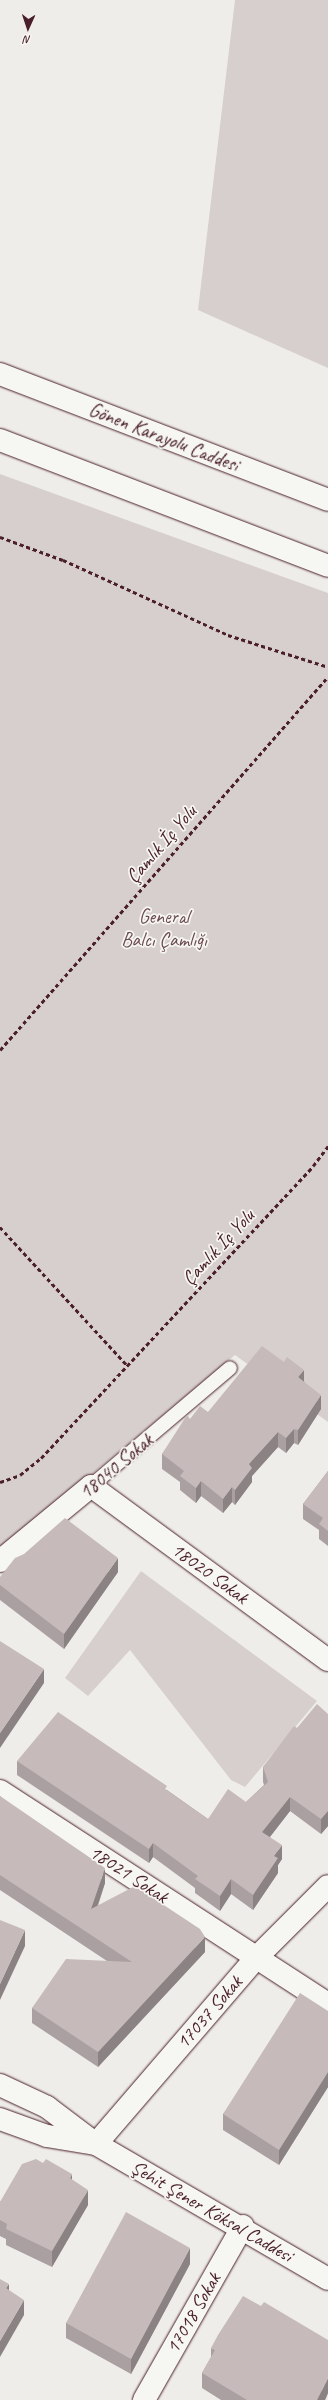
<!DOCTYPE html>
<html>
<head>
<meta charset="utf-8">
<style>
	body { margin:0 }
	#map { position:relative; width:328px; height:2400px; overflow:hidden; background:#efedea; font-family:Caveat,sans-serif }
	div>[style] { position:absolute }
	.green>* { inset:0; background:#d7cfce }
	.path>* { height:2.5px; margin-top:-1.25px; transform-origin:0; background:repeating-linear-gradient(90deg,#4a1f2b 0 4px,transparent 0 7px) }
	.roads { filter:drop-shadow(0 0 1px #4a1f2b) drop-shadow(0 0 1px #4a1f2b) }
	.service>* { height:14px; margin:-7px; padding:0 7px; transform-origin:7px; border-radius:7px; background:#f6f6f2 }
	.minor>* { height:22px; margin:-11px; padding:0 11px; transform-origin:11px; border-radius:11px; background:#f6f6f2 }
	.tertiary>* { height:22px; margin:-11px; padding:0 11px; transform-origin:11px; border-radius:11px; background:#f6f6f2 }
	.secondary>* { height:22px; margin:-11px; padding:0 11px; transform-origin:11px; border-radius:11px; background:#f6f6f2 }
	.trunk>* { height:22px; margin:-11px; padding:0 11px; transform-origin:11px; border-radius:11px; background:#f6f6f2 }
	.wall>* { inset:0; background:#aaa0a1 }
	.shaded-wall>* { inset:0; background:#8b8283 }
	.building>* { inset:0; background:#c6babb }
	span { translate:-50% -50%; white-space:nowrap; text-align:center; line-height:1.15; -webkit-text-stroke:3.5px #f6f6f2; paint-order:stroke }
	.street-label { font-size:20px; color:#4a1f2b }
	.park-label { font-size:20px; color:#6d4b54 }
	.north { position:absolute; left:8px; top:8px; width:40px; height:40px; -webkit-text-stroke:3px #f6f6f2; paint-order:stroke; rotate:183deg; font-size:11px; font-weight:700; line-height:16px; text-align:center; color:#4a1f2b }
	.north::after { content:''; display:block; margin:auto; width:14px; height:18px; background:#4a1f2b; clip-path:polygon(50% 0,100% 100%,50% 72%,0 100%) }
</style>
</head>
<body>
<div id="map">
	<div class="green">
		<i style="clip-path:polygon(235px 0,328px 0,328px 368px,198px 310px)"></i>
		<i style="clip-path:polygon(0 474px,328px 593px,328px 1422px,235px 1355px,0 1551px)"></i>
		<i style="clip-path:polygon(141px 1571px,317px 1701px,245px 1787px,231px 1780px,130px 1650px,88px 1696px,65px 1678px)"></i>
	</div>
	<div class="path">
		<i style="left:0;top:537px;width:67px;rotate:20.1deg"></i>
		<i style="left:63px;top:560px;width:181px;rotate:24.4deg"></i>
		<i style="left:228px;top:635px;width:105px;rotate:17.7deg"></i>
		<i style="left:0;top:1050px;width:497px;rotate:-48.7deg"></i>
		<i style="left:0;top:1227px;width:188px;rotate:47.4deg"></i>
		<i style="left:0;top:1482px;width:21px;rotate:-19deg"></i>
		<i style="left:20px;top:1475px;width:27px;rotate:-39deg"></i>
		<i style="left:41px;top:1458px;width:399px;rotate:-47deg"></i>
		<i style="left:313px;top:1166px;width:25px;rotate:-53deg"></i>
	</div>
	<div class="roads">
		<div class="service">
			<i style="left:91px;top:1486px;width:182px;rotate:-40.3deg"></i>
		</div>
		<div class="minor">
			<i style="left:0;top:1561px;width:118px;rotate:-39.5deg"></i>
			<i style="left:91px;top:1486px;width:294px;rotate:36.3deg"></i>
			<i style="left:0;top:1791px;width:391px;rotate:33deg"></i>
			<i style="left:144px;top:2400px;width:200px;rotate:-60.4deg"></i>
		</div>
		<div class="tertiary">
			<i style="left:96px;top:2144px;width:247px;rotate:-49.3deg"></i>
			<i style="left:257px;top:1957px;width:100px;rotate:-45deg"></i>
		</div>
		<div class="secondary">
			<i style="left:0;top:2085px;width:52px;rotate:25.1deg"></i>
			<i style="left:47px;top:2107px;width:61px;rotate:37.1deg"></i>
			<i style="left:96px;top:2144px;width:268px;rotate:30.2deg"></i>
			<i style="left:0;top:2119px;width:50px;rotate:19.9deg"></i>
			<i style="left:47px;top:2136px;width:50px;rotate:9.3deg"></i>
		</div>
		<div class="trunk">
			<i style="left:0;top:374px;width:351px;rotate:21deg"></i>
			<i style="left:0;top:440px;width:351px;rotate:21deg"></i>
		</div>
	</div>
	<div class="wall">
		<i style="clip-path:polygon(304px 1381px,321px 1409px,298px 1445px,294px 1443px,286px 1453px,278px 1447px,252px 1476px,252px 1482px,235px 1505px,232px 1502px,223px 1513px,201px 1496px,196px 1503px,180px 1490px,180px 1482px,162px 1469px,162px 1454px,190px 1419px,208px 1412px)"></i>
		<i style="clip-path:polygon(328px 1471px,328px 1546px,319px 1539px,319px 1530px,303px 1519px,303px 1504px)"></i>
		<i style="clip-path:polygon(118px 1572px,64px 1649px,0 1600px,0 1577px)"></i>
		<i style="clip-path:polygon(328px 1714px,328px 1826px,321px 1834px,290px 1811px,270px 1837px,282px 1859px,278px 1865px,278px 1873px,253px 1910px,231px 1894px,220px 1911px,195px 1893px,195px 1888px,153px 1857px,149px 1863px,17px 1775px,17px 1761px,167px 1790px,208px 1819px,246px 1802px,264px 1785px,263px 1782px,263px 1767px,297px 1728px)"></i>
		<i style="clip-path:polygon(0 1796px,105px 1883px,98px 1906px,205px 1952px,98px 2067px,32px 2023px,32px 2008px,107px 1961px,0 1890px)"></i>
		<i style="clip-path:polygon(328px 2011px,328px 2087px,279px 2165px,223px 2130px,223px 2114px)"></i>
		<i style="clip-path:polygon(43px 2163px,72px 2180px,88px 2205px,52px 2267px,6px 2245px,6px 2239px,0 2236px,0 2202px)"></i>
		<i style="clip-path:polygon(190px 2264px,131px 2374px,66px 2338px,66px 2323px)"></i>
		<i style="clip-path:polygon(211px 2348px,328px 2393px,325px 2400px,221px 2400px,202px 2388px,202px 2373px,211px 2357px)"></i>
	</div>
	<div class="shaded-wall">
		<i style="clip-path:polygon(304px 1370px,304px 1384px,298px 1377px)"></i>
		<i style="clip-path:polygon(321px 1395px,321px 1409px,298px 1445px,298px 1430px)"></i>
		<i style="clip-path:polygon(294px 1429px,294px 1443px,286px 1453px,286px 1438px)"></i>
		<i style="clip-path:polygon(278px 1432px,278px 1447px,252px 1476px,252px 1482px,235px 1505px,235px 1490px,249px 1464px)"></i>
		<i style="clip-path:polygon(201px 1481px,201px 1496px,196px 1503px,196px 1488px)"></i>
		<i style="clip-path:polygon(232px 1487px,232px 1502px,223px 1513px,223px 1499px)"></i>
		<i style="clip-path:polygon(118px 1558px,118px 1572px,64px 1649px,64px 1634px)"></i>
		<i style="clip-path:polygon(44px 1669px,44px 1683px,0 1748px,0 1733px)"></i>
		<i style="clip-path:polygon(290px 1797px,290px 1811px,262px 1847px,262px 1832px)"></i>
		<i style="clip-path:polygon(328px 1811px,328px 1826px,321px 1834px,321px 1819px)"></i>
		<i style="clip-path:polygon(153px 1843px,153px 1857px,149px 1863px,149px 1849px)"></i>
		<i style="clip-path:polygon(282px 1845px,282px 1859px,278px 1865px,278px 1873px,253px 1910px,253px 1895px,274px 1856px)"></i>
		<i style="clip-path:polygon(105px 1868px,105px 1883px,91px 1924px,91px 1909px)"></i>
		<i style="clip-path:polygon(231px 1879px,231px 1894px,220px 1911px,220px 1896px)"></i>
		<i style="clip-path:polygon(25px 1930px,25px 1946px,0 2000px,0 1984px)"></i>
		<i style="clip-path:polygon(205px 1937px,205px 1952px,98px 2067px,98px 2052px)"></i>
		<i style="clip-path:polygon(328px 2072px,328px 2087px,279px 2165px,279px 2150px)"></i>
		<i style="clip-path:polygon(72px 2174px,72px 2190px,70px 2178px)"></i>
		<i style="clip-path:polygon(88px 2190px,88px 2205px,52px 2267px,52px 2251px)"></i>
		<i style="clip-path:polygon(190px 2248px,190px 2264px,131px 2374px,131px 2359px)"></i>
		<i style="clip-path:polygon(9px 2284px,9px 2300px,6px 2288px)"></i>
		<i style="clip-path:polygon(24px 2300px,24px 2315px,0 2357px,0 2341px)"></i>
		<i style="clip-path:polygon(328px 2378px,328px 2393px,325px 2400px,317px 2400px)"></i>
	</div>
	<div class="building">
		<i style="clip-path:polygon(262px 1346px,284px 1362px,287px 1357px,304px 1370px,298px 1377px,321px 1395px,298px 1430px,294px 1429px,286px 1438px,278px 1432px,249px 1464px,252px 1468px,235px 1490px,232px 1487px,223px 1499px,201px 1481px,196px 1488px,180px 1476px,184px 1471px,162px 1454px,187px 1415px,190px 1419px,200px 1406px,208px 1412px)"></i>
		<i style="clip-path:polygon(328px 1471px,328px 1531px,319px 1524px,323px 1518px,303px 1504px)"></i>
		<i style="clip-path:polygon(65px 1518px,118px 1558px,64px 1634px,0 1585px,0 1577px,15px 1558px,24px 1554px)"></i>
		<i style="clip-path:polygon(0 1641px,44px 1669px,0 1733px)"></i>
		<i style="clip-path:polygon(317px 1704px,328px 1714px,328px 1811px,321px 1819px,290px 1797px,262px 1832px,282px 1845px,274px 1856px,278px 1858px,253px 1895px,231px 1879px,220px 1896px,195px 1879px,198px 1876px,153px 1843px,149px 1849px,17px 1761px,58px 1712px,167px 1786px,165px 1789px,208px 1819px,228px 1789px,246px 1802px,268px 1782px,263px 1767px,294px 1726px,297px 1728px)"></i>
		<i style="clip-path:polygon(0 1796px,105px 1868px,91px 1909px,135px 1886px,200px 1929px,205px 1937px,98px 2052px,32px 2008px,66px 1959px,132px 1962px,0 1875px)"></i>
		<i style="clip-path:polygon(0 1920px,25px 1930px,0 1984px)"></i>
		<i style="clip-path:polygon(300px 1993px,328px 2011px,328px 2072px,279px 2150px,223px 2114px)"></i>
		<i style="clip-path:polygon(36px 2159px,43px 2163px,46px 2159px,72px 2174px,70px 2178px,88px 2190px,52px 2251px,6px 2229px,7px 2224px,0 2220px,0 2202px,22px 2164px)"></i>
		<i style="clip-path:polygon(126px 2212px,190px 2248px,131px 2359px,66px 2323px)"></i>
		<i style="clip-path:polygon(0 2279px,9px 2284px,6px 2288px,24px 2300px,0 2341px)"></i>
		<i style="clip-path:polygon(243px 2296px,261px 2306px,264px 2302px,328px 2340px,328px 2378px,317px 2400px,247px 2400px,202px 2373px,215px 2350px,211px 2348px,218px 2335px)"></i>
	</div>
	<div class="street-label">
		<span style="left:164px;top:437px;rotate:21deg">Gönen Karayolu Caddesi</span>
		<span style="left:161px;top:844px;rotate:-49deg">Çamlık İç Yolu</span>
		<span style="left:218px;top:1247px;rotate:-47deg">Çamlık İç Yolu</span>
		<span style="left:116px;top:1466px;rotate:-40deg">18040 Sokak</span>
		<span style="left:210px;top:1573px;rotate:36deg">18020 Sokak</span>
		<span style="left:129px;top:1874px;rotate:33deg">18021 Sokak</span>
		<span style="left:209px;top:2012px;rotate:-49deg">17037 Sokak</span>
		<span style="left:212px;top:2211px;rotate:30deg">Şehit Şener Köksal Caddesi</span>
		<span style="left:193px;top:2313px;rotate:-60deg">17018 Sokak</span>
	</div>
	<div class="park-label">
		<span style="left:164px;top:928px">General<br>Balcı Çamlığı</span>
	</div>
	<div class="north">N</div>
</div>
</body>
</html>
